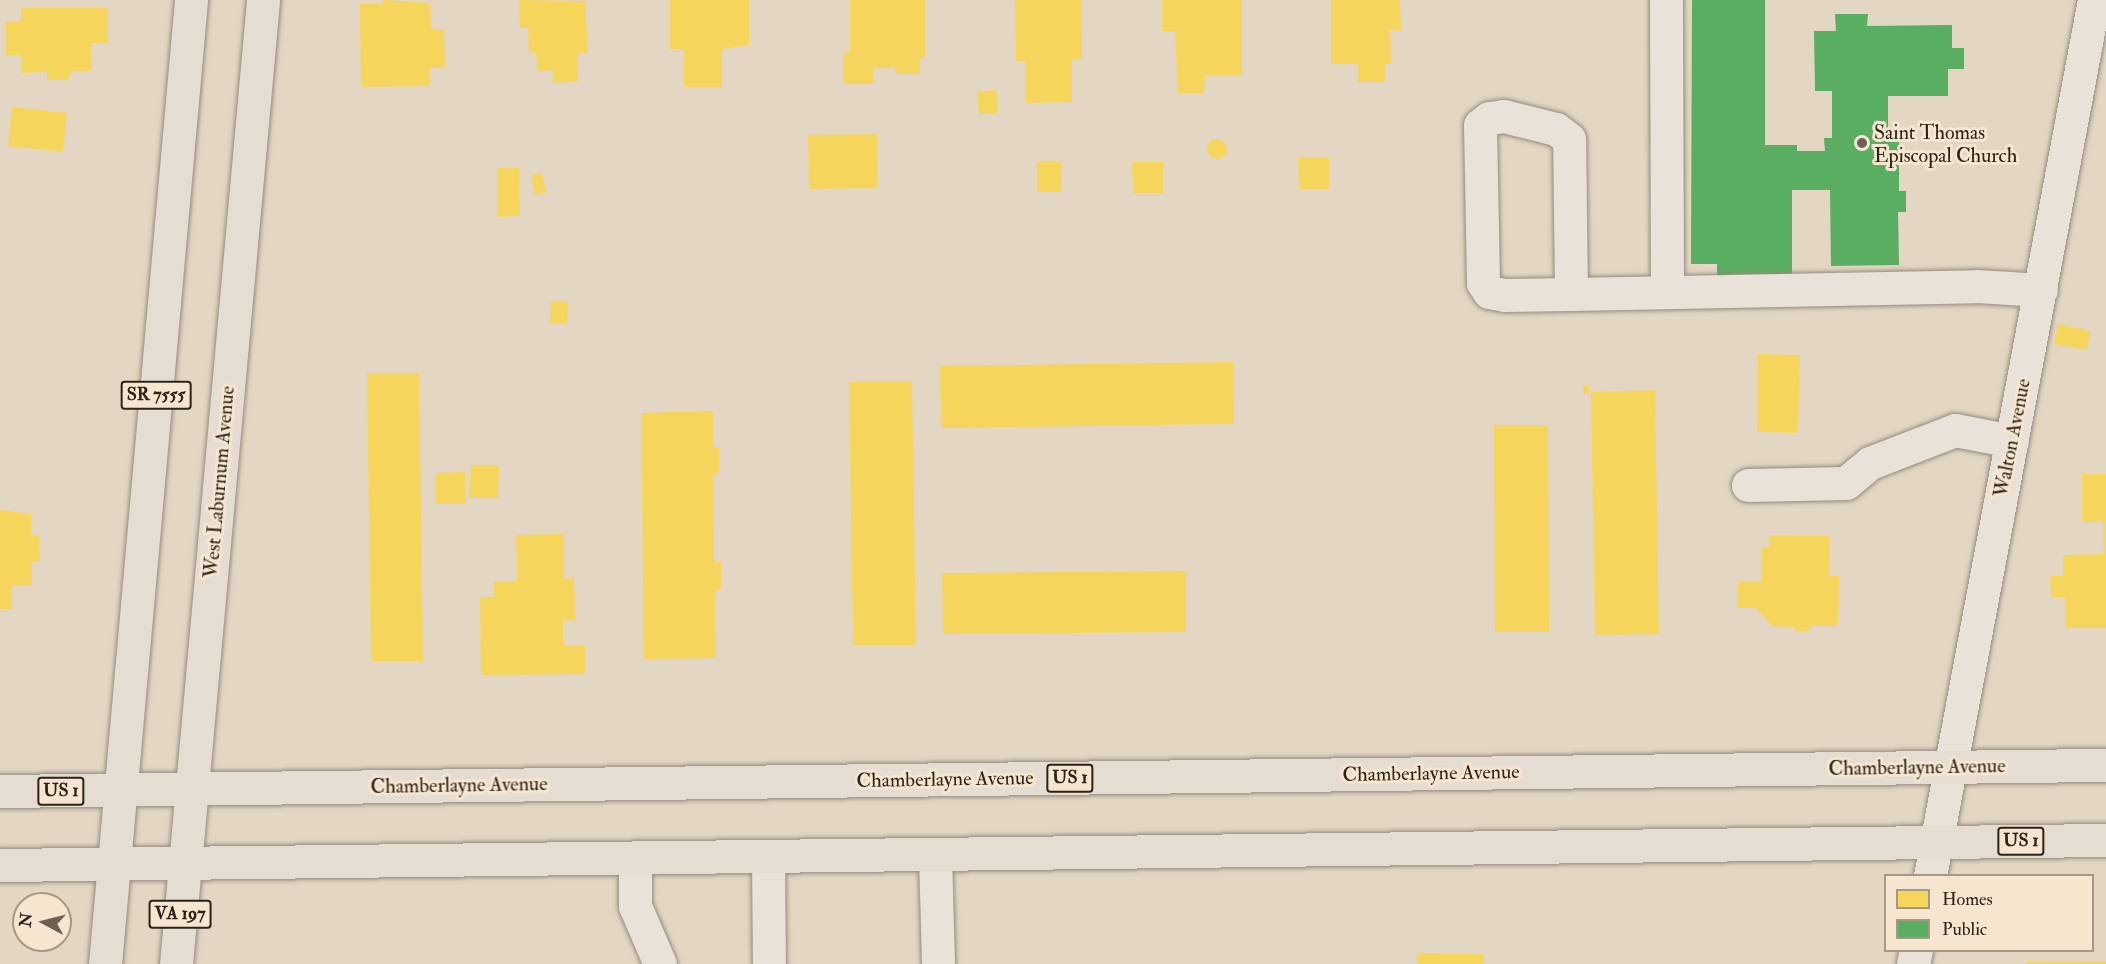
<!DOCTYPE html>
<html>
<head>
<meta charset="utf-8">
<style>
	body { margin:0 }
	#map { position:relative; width:2106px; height:964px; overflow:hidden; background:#e3d6c2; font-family:"IM FELL Double Pica",serif }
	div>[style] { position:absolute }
	.homes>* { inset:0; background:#f6d55c }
	.round { border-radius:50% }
	.public>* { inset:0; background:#5aae61 }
	.roads { filter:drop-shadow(0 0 2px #948c7f) drop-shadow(0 0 2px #948c7f) }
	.minor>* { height:33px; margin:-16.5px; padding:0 16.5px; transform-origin:16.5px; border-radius:16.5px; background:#e8e2d8 }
	.major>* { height:33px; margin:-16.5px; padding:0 16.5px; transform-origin:16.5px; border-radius:16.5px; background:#e5ddd1 }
	.dots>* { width:16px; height:16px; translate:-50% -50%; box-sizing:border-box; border:3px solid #f6e6cf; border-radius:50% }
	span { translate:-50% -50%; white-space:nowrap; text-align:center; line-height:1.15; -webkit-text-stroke:6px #f6e6cf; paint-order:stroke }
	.shield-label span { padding:2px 4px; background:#f6e6cf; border:2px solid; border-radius:4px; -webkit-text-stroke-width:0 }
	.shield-label { font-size:18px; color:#2b2219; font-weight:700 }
	.poi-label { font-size:20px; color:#2b2219 }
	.left { translate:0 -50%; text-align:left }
	.street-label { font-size:20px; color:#2b2219 }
	.legend { position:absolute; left:1884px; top:874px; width:210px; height:78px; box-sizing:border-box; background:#f6e6cf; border:2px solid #a59886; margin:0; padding:8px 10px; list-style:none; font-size:18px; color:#2b2219 }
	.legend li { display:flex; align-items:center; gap:12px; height:30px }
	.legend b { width:30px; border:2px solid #a59886 }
	.north { position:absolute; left:12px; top:892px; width:60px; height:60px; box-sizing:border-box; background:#f6e6cf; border:2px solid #a59886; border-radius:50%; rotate:277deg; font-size:16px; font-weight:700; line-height:24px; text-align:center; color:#2b2219 }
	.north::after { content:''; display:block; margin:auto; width:21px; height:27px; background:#6b6154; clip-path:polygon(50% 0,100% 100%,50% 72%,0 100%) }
</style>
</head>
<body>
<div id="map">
	<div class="homes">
		<i style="clip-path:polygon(383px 0,430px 3px,431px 29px,444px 29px,445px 68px,430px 68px,430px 86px,361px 87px,360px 4px,383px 4px)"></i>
		<i style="clip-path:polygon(519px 0,585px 1px,588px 53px,577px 54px,578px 81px,553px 83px,552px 70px,537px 71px,536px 52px,529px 53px,528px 28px,520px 28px)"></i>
		<i style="clip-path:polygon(670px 0,749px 0,749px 45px,722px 49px,722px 87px,684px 87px,684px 49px,670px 49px)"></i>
		<i style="clip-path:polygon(850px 0,925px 0,925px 58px,920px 58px,920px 74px,895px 74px,895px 68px,873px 67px,873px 84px,844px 84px,843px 53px,850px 52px)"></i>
		<i style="clip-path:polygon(1015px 0,1081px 0,1082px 59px,1072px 59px,1072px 102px,1025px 103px,1025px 61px,1016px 61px)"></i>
		<i style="clip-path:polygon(1162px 0,1242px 0,1242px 75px,1205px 75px,1204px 93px,1178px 93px,1175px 31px,1162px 31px)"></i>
		<i style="clip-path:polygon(1331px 0,1400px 0,1401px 31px,1390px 30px,1391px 64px,1385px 64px,1385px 82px,1358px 82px,1358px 64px,1331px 64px)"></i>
		<i style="clip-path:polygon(21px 8px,108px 8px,108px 43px,91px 43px,92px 71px,71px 71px,68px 80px,47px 80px,47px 72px,22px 73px,21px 55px,6px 55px,6px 22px,21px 22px)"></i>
		<i style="clip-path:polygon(996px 90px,998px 113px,979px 114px,977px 92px)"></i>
		<i style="clip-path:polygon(12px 107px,67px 113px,63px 152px,8px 146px)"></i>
		<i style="clip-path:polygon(877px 134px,878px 188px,809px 189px,808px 135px)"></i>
		<i class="round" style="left:1207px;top:139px;width:20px;height:20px"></i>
		<i style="clip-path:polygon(1298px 158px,1329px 158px,1329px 189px,1299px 189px)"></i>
		<i style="clip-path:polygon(1037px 161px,1061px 161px,1062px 192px,1037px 192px)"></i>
		<i style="clip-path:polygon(1132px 162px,1163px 162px,1163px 193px,1133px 193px)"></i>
		<i style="clip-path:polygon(519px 167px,520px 216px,497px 217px,497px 168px)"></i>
		<i style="clip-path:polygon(542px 173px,546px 192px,535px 195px,531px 175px)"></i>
		<i style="clip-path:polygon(551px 301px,568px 302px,567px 324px,550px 323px)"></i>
		<i style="clip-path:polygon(2058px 324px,2090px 331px,2087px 350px,2054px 344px)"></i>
		<i style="clip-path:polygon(1758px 354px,1800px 355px,1798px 433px,1757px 432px)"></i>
		<i style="clip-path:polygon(1233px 362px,1234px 424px,941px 428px,940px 366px)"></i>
		<i style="clip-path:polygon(367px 373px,419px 373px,423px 661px,371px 661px)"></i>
		<i style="clip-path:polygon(912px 381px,916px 645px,853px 645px,849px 382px)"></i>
		<i style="clip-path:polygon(1589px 385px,1589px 394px,1583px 394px,1583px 386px)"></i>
		<i style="clip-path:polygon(1655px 390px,1659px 634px,1595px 635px,1591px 392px)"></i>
		<i style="clip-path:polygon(713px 411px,713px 447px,719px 447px,719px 473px,713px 473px,714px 562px,721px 562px,721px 589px,715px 589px,716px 658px,644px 659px,641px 413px)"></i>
		<i style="clip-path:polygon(1494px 425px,1548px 425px,1549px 632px,1495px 632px)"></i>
		<i style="clip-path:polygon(471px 465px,499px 465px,498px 498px,469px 498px)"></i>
		<i style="clip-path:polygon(465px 472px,465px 504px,436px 504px,436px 473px)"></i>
		<i style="clip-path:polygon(2082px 474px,2106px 474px,2106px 628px,2066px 628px,2065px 597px,2051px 597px,2050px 576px,2063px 576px,2063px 555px,2104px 554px,2103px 522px,2082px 522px)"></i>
		<i style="clip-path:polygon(0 510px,31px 514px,31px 536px,39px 535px,40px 561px,32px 562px,32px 585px,12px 586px,12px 609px,0 609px)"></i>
		<i style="clip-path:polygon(564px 534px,564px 579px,574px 578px,575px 620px,563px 621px,563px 646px,585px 646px,585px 674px,481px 675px,480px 597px,494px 597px,494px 582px,517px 582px,516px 535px)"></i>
		<i style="clip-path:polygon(1769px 535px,1830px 536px,1829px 576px,1839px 576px,1838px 626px,1810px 626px,1810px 631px,1795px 631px,1795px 627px,1772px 626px,1756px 608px,1737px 608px,1738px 582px,1761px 582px,1762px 547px,1769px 547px)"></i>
		<i style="clip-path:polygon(1186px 571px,1186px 632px,943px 634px,942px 573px)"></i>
		<i style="clip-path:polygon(1417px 953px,1484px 954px,1484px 964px,1417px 964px)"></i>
		<i style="clip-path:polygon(2106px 961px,2106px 964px,2026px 964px,2026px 962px)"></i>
	</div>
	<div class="public">
		<i style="clip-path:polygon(1692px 0,1765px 0,1765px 145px,1797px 145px,1797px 151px,1825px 151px,1824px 138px,1832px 138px,1832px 91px,1815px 91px,1814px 31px,1836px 31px,1835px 14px,1868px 14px,1867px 26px,1952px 25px,1952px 48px,1964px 48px,1964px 69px,1948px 69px,1948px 96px,1888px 96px,1888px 140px,1899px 140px,1899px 191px,1906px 191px,1906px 212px,1898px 212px,1899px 265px,1831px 266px,1830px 190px,1792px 190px,1792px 283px,1717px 284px,1717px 264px,1691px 264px)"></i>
	</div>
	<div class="roads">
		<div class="minor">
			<i style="left:1666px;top:0;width:292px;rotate:89.8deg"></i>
			<i style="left:1571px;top:294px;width:155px;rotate:-90.7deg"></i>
			<i style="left:1569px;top:139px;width:16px;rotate:-142deg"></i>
			<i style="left:1556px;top:129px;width:54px;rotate:-166deg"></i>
			<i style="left:1504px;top:116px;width:15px;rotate:172deg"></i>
			<i style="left:1489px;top:118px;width:11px;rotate:142deg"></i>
			<i style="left:1480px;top:125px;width:158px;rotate:88.9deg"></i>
			<i style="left:1483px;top:283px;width:11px;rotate:56deg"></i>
			<i style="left:1489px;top:292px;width:15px;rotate:11deg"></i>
			<i style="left:1504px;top:295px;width:67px;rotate:-0.9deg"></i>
			<i style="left:1571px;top:294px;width:406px;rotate:-1.1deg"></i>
			<i style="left:1977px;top:286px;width:64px;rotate:3.6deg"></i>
			<i style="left:1748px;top:485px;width:98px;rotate:-1.2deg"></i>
			<i style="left:1846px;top:483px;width:31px;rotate:-40deg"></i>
			<i style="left:1870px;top:463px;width:91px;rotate:-21.2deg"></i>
			<i style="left:1955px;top:430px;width:58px;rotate:10.9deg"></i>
			<i style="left:935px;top:855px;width:109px;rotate:88.4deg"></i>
			<i style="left:768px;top:857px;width:107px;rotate:89.5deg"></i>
			<i style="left:635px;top:859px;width:47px;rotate:90deg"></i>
			<i style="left:635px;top:906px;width:63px;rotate:66.7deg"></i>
			<i style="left:1930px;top:876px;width:891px;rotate:-79.4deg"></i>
			<i style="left:1913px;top:964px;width:14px;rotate:-78deg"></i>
		</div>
		<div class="major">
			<i style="left:0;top:791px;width:2106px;rotate:-0.71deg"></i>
			<i style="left:0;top:865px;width:2106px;rotate:-0.68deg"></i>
			<i style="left:105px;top:964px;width:968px;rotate:-84.9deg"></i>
			<i style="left:176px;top:964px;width:968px;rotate:-84.84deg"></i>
		</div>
	</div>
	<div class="dots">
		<i style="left:1862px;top:143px;background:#6b6154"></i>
	</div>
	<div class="shield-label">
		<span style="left:156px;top:395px">SR 7555</span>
		<span style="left:1070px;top:778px">US 1</span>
		<span style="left:61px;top:791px">US 1</span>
		<span style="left:2021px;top:841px">US 1</span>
		<span style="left:180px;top:914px">VA 197</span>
	</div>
	<div class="poi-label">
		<span class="left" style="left:1874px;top:144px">Saint Thomas<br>Episcopal Church</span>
	</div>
	<div class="street-label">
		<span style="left:2012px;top:438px;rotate:-79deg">Walton Avenue</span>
		<span style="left:219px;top:482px;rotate:-85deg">West Laburnum Avenue</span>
		<span style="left:1917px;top:767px;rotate:-1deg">Chamberlayne Avenue</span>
		<span style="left:1431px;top:773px;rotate:-1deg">Chamberlayne Avenue</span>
		<span style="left:945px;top:779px;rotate:-1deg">Chamberlayne Avenue</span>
		<span style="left:459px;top:785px;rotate:-1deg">Chamberlayne Avenue</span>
	</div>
	<ul class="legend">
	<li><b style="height:16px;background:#f6d55c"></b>Homes</li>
	<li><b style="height:16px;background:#5aae61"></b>Public</li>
	</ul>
	<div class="north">N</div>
</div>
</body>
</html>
